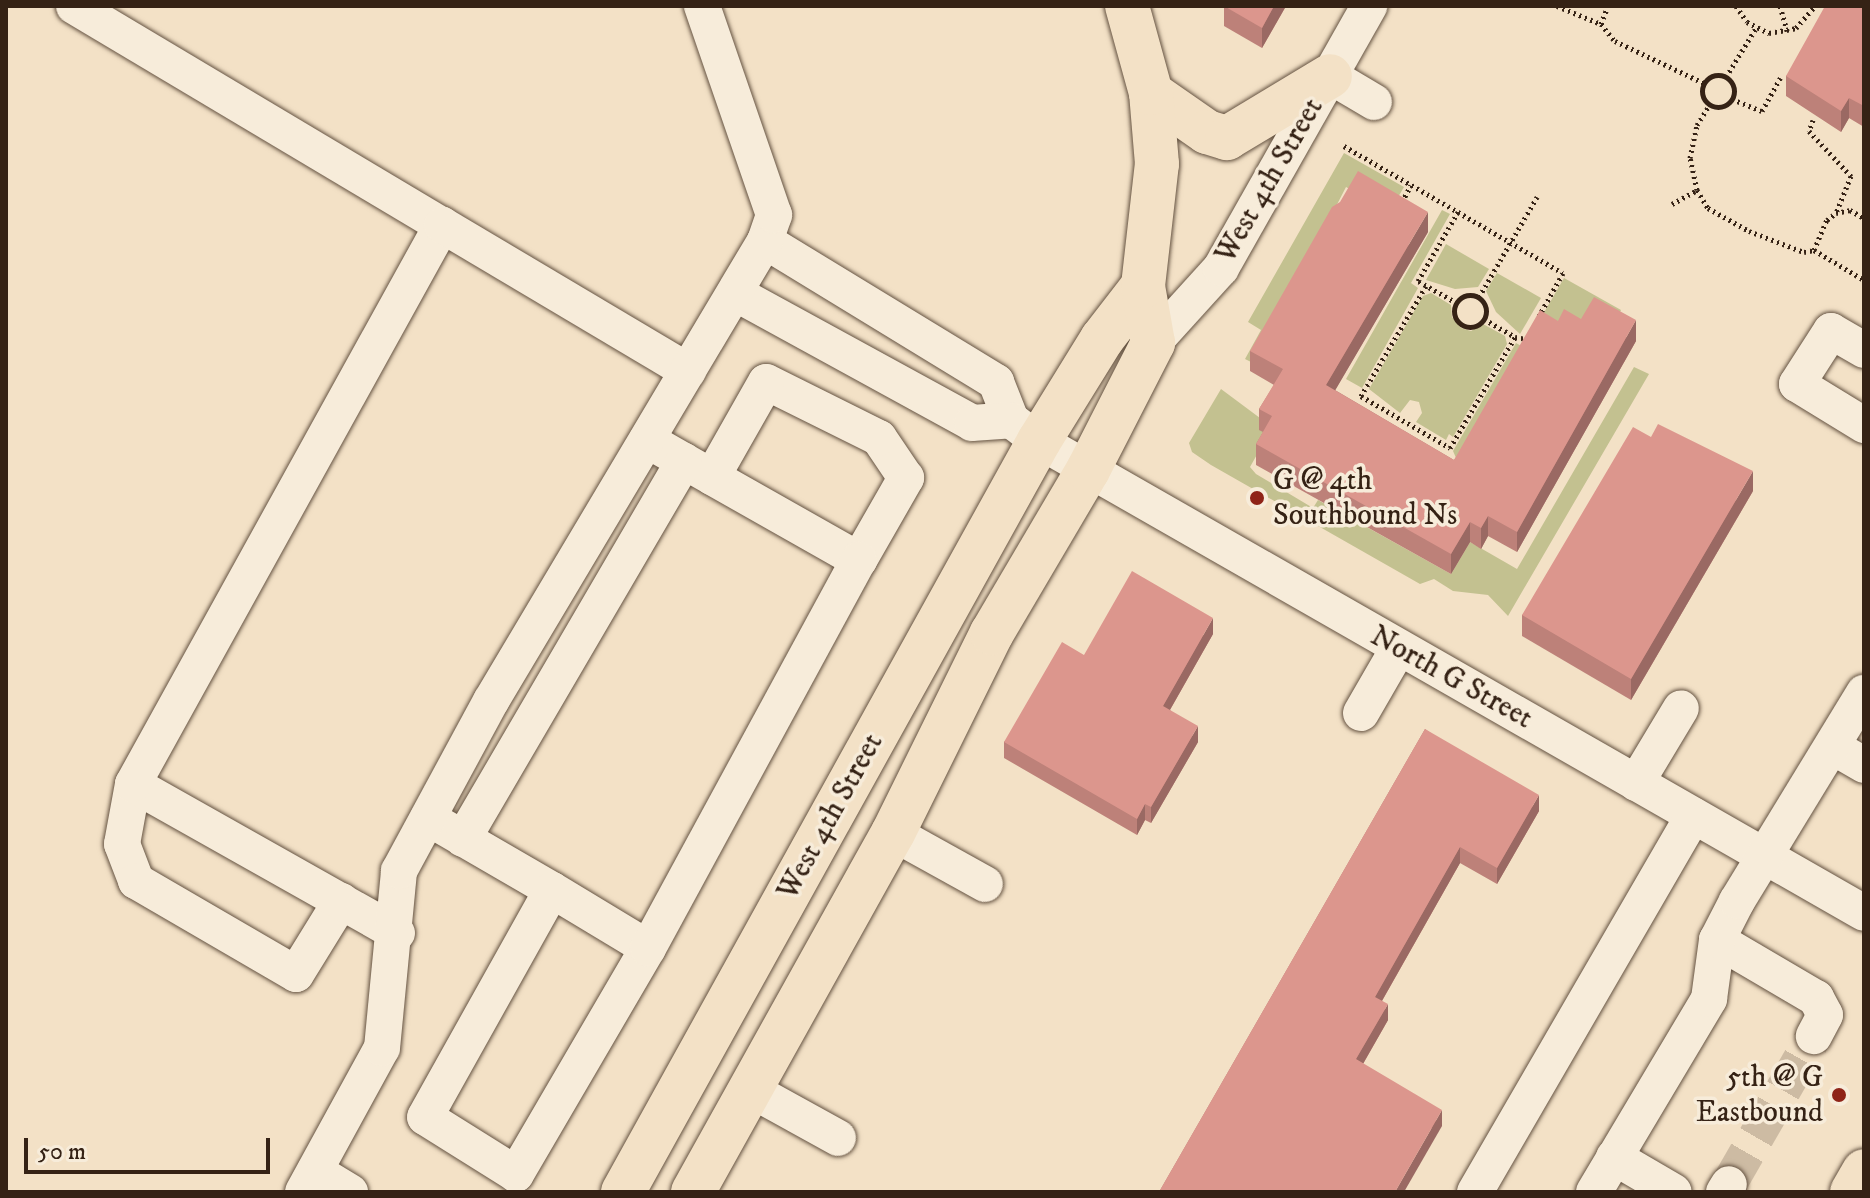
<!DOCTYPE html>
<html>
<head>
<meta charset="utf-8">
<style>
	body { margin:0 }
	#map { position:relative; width:1870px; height:1198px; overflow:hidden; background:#f3e1c6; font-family:"IM FELL DW Pica",serif }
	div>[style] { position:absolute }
	.green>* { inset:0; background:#c3c190 }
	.minor-tunnel>* { height:36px; margin-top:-18px; transform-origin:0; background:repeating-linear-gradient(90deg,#cdbba3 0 36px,transparent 0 54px) }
	.path>* { height:5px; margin-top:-2.5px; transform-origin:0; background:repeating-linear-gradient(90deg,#352215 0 2px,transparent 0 6px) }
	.path>.ring { margin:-2.5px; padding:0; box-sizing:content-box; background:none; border:5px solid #352215; border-radius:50% }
	.roads { filter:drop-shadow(0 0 2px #645241) drop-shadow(0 0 2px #645241) }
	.minor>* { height:36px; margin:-18px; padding:0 18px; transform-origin:18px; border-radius:18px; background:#f7ecda }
	.major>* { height:44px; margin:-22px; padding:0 22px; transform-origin:22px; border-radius:22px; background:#f3e1c6 }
	.wall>* { inset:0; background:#bd8179 }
	.shaded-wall>* { inset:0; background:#9a6963 }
	.building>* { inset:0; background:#dc968d }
	.dots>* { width:22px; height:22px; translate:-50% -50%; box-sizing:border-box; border:4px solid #f7ecda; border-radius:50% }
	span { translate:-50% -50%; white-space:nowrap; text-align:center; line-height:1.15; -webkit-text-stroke:7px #f7ecda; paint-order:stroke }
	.street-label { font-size:30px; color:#352215 }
	.poi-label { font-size:30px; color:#352215 }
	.left { translate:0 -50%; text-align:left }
	.right { translate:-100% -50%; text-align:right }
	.frame { position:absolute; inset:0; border:8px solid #352215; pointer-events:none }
	.scale { position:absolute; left:24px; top:1138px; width:246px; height:36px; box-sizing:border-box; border:4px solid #352215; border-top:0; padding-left:10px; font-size:24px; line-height:28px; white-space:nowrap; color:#352215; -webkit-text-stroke:6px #f7ecda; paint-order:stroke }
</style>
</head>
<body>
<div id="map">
	<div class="green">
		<i style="clip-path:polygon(1344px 153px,1404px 187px,1390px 211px,1346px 187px,1255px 364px,1245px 359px,1261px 330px,1248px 322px)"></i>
		<i style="clip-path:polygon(1442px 210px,1450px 214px,1411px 283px,1418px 288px,1362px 388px,1346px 379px)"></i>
		<i style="clip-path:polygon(1446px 244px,1489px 269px,1478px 287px,1455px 289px,1426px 280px)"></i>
		<i style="clip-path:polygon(1497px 273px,1541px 298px,1520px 334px,1496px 312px,1486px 291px)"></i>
		<i style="clip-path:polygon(1564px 278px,1621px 310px,1612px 327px,1538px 323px)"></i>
		<i style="clip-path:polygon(1431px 293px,1451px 305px,1452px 317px,1461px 328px,1471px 331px,1483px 324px,1505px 336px,1507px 344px,1453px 437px,1449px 434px,1446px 440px,1416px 422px,1422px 413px,1419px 402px,1410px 400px,1400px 413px,1369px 389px,1423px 296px)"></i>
		<i style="clip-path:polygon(1516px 343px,1528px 350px,1460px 467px,1453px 451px)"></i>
		<i style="clip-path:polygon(1634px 367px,1649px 374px,1508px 616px,1488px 595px,1453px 591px,1434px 579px,1420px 584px,1211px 465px,1192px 452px,1189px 443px,1221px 389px,1264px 421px,1268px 435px,1250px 467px,1256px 474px,1313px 508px,1318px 500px,1451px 574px,1470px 542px,1517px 569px)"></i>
	</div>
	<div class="minor-tunnel">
		<i style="left:1729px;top:1184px;width:171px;rotate:-60.1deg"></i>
	</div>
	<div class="path">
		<i style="left:1557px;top:6px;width:48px;rotate:22.2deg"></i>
		<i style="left:1601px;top:24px;width:19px;rotate:-69deg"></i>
		<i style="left:1736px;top:6px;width:19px;rotate:55deg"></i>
		<i style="left:1747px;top:22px;width:25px;rotate:27deg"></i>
		<i style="left:1769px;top:33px;width:27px;rotate:-10deg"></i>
		<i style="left:1796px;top:28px;width:29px;rotate:-49deg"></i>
		<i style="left:1780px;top:6px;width:26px;rotate:74deg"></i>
		<i style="left:1601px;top:24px;width:22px;rotate:51deg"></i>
		<i style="left:1615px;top:41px;width:98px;rotate:25.3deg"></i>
		<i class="ring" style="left:1702px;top:75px;width:27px;height:27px"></i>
		<i style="left:1726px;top:77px;width:57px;rotate:-58.5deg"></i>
		<i style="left:1732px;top:99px;width:32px;rotate:22deg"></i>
		<i style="left:1762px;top:111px;width:38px;rotate:-61deg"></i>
		<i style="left:1813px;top:120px;width:12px;rotate:110deg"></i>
		<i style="left:1809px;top:131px;width:62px;rotate:47deg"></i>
		<i style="left:1851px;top:176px;width:40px;rotate:112deg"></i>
		<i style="left:1344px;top:146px;width:132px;rotate:30.1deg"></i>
		<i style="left:1697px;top:190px;width:21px;rotate:59deg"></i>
		<i style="left:1708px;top:208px;width:47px;rotate:29.3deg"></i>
		<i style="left:1749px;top:231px;width:59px;rotate:20.9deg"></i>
		<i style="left:1804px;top:252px;width:10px;rotate:-11deg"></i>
		<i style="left:1814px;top:250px;width:58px;rotate:31deg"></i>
		<i style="left:1402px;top:202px;width:19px;rotate:-62deg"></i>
		<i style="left:1672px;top:204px;width:29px;rotate:-29deg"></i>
		<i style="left:1697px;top:190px;width:33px;rotate:-102deg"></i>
		<i style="left:1690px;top:158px;width:34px;rotate:-78deg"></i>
		<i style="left:1697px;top:125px;width:25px;rotate:-58deg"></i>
		<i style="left:1814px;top:250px;width:33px;rotate:-67deg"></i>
		<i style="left:1827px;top:220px;width:11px;rotate:-38deg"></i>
		<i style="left:1836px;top:213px;width:14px;rotate:-12deg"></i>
		<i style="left:1850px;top:210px;width:16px;rotate:30deg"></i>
		<i style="left:1426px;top:286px;width:128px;rotate:120.6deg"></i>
		<i style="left:1361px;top:396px;width:103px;rotate:30.3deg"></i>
		<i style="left:1450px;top:448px;width:129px;rotate:-59.6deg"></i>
		<i style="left:1515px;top:337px;width:11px;rotate:10deg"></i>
		<i class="ring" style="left:1454px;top:295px;width:27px;height:27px"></i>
		<i style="left:1479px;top:297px;width:116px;rotate:-59.9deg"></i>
		<i style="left:1457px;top:303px;width:45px;rotate:-150.6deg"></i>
		<i style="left:1418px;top:281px;width:80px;rotate:-59.9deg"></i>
		<i style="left:1458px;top:212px;width:121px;rotate:30.2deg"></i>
		<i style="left:1563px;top:273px;width:49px;rotate:119.2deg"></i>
		<i style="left:1484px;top:319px;width:36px;rotate:30deg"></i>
	</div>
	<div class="roads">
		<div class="minor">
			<i style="left:74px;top:6px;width:428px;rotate:30.8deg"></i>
			<i style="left:1330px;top:76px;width:51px;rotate:30.6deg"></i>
			<i style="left:765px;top:241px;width:271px;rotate:31.4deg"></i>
			<i style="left:996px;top:382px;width:41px;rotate:68.5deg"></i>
			<i style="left:1011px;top:420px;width:35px;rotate:37deg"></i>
			<i style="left:1039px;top:441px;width:950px;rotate:29.77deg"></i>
			<i style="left:735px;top:293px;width:270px;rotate:28.7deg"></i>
			<i style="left:972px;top:423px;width:39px;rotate:-4deg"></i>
			<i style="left:1153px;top:343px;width:101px;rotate:-47.8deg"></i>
			<i style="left:1221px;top:268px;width:301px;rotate:-60.5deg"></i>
			<i style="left:1864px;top:350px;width:38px;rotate:-150deg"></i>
			<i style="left:1831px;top:331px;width:63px;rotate:122.7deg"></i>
			<i style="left:1797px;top:384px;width:79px;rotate:31.5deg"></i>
			<i style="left:647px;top:440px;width:75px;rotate:29.6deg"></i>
			<i style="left:712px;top:477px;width:169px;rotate:29.5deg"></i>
			<i style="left:859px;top:560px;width:95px;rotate:-60.2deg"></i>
			<i style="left:906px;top:478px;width:48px;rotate:-124deg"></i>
			<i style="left:879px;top:438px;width:126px;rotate:-153.6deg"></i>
			<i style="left:766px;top:382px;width:109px;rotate:119.6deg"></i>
			<i style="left:1361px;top:713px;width:74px;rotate:-60deg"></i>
			<i style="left:1833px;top:747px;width:36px;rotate:30deg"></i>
			<i style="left:1636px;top:783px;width:87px;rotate:-59deg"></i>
			<i style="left:133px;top:784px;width:61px;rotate:100.4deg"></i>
			<i style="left:122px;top:844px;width:40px;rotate:69deg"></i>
			<i style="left:136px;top:881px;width:185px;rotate:30.2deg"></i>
			<i style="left:296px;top:974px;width:86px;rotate:-58.3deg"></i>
			<i style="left:428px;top:818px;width:143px;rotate:30.1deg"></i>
			<i style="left:552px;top:890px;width:112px;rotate:31.1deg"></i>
			<i style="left:648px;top:948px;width:262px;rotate:120.3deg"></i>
			<i style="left:516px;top:1174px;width:107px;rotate:-147.9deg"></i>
			<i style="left:425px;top:1117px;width:260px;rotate:-60.8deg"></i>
			<i style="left:893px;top:833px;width:105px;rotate:29deg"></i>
			<i style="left:463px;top:839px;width:438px;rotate:-59.7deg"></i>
			<i style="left:397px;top:933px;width:303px;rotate:-150.6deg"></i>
			<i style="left:133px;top:784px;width:639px;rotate:-61.07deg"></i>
			<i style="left:442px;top:225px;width:286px;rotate:30.7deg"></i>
			<i style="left:1717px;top:940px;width:115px;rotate:30.4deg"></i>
			<i style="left:1816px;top:998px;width:19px;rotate:62deg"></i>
			<i style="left:1825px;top:1015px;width:24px;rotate:118deg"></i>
			<i style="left:648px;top:948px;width:442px;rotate:-61.5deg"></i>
			<i style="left:753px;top:1091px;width:97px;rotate:28.9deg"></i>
			<i style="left:1614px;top:1157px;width:69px;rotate:30.3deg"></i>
			<i style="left:315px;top:1171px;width:41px;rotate:31deg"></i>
			<i style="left:303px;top:1192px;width:164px;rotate:-61.3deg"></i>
			<i style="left:382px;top:1048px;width:178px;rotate:-84.5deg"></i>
			<i style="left:399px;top:871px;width:193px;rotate:-61.6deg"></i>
			<i style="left:491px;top:701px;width:535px;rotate:-59.22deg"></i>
			<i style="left:765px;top:241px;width:28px;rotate:-71deg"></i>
			<i style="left:774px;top:215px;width:221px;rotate:-109deg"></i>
			<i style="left:1475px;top:1192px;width:435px;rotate:-59.9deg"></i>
			<i style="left:1594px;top:1192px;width:225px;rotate:-59.2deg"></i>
			<i style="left:1709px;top:999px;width:60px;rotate:-82.3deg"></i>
			<i style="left:1717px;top:940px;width:44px;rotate:-62.9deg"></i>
			<i style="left:1737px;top:901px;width:244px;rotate:-58.6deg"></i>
			<i style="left:1724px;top:1192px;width:9px;rotate:-58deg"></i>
		</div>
		<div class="major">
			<i style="left:1151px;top:93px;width:68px;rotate:34.9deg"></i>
			<i style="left:1207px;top:132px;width:21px;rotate:17deg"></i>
			<i style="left:1227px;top:138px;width:120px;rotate:-31deg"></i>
			<i style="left:623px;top:1192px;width:859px;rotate:-61.02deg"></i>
			<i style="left:1039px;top:441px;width:120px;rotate:-58.3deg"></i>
			<i style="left:1102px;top:339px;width:67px;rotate:-52.3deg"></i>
			<i style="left:693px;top:1192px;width:411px;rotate:-60.9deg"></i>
			<i style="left:893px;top:833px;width:223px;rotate:-63.7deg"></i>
			<i style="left:992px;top:633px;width:189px;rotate:-59.5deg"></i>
			<i style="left:1088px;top:470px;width:143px;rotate:-62.9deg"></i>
			<i style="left:1153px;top:343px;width:58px;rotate:-100deg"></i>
			<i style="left:1143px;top:286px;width:123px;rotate:-83.5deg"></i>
			<i style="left:1157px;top:164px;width:71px;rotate:-94.8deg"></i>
			<i style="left:1151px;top:93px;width:90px;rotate:-105.4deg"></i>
			<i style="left:1852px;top:1192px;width:24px;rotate:-60deg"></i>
		</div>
	</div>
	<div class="wall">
		<i style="clip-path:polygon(1224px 6px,1286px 6px,1262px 48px,1224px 26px)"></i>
		<i style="clip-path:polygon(1864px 6px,1864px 127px,1849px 118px,1841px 132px,1786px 96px,1786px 76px)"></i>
		<i style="clip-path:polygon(1428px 232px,1335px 390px,1454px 460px,1558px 321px,1581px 319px,1636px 341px,1517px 552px,1488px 536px,1481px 549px,1470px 542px,1451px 574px,1256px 465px,1256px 444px,1263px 432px,1259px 430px,1259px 409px,1274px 385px,1250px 371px,1250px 351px)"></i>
		<i style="clip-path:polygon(1753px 491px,1631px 700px,1522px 636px,1522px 615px)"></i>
		<i style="clip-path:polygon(1213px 634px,1170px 710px,1198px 742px,1151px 823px,1145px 820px,1137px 835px,1004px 758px,1004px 742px,1084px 655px)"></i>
		<i style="clip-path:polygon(1425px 729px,1539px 811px,1497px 884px,1460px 863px,1382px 1001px,1388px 1020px,1363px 1064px,1442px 1126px,1159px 1192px)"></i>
	</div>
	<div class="shaded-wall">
		<i style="clip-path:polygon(1274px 6px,1286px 6px,1262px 48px,1262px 28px)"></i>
		<i style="clip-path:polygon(1849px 98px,1849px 118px,1841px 132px,1841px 111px)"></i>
		<i style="clip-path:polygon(1428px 212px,1428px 232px,1326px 406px,1326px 385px)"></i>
		<i style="clip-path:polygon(1636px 320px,1636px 341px,1517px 552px,1517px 532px)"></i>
		<i style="clip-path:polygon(1753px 471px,1753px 491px,1631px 700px,1631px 679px)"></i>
		<i style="clip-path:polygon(1488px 516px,1488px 536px,1481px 549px,1481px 528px)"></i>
		<i style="clip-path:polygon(1470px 522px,1470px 542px,1451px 574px,1451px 554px)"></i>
		<i style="clip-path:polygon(1213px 618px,1213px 634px,1163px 722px,1163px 706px)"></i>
		<i style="clip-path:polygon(1198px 726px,1198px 742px,1151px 823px,1151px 807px)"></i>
		<i style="clip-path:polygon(1539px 795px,1539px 811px,1497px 884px,1497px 868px)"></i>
		<i style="clip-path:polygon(1145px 804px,1145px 820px,1137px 835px,1137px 819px)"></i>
		<i style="clip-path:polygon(1460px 847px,1460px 863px,1375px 1013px,1375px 997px)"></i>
		<i style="clip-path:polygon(1388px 1004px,1388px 1020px,1356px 1076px,1356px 1059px)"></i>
		<i style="clip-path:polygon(1442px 1110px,1442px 1126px,1404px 1192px,1395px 1192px)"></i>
	</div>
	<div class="building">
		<i style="clip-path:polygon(1224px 6px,1274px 6px,1262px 28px)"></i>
		<i style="clip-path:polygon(1825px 6px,1864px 6px,1864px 106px,1849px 98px,1841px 111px,1786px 76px)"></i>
		<i style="clip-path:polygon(1358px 171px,1428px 212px,1326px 385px,1454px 460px,1540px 310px,1558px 321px,1564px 309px,1581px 319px,1594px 297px,1636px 320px,1517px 532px,1488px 516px,1481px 528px,1470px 522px,1451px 554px,1256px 444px,1272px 416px,1259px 409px,1283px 369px,1250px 351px,1332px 207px,1340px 202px)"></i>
		<i style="clip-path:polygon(1658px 424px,1753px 471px,1631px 679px,1522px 615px,1633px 427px,1651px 437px)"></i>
		<i style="clip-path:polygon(1132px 571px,1213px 618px,1163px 706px,1198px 726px,1151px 807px,1145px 804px,1137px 819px,1004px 742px,1062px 642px,1084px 655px)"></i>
		<i style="clip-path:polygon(1425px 729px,1539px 795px,1497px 868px,1460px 847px,1375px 997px,1388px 1004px,1356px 1059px,1442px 1110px,1395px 1192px,1159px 1192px)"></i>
	</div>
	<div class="dots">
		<i style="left:1257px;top:498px;background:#8f2418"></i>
		<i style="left:1839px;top:1095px;background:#8f2418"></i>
	</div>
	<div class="street-label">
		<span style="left:1270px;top:181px;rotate:-60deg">West 4th Street</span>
		<span style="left:1451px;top:678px;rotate:29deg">North G Street</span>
		<span style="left:831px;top:817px;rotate:-61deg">West 4th Street</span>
	</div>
	<div class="poi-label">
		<span class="left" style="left:1273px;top:498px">G @ 4th<br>Southbound Ns</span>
		<span class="right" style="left:1823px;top:1095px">5th @ G<br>Eastbound</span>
	</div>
	<div class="frame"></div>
	<div class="scale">50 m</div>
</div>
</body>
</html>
